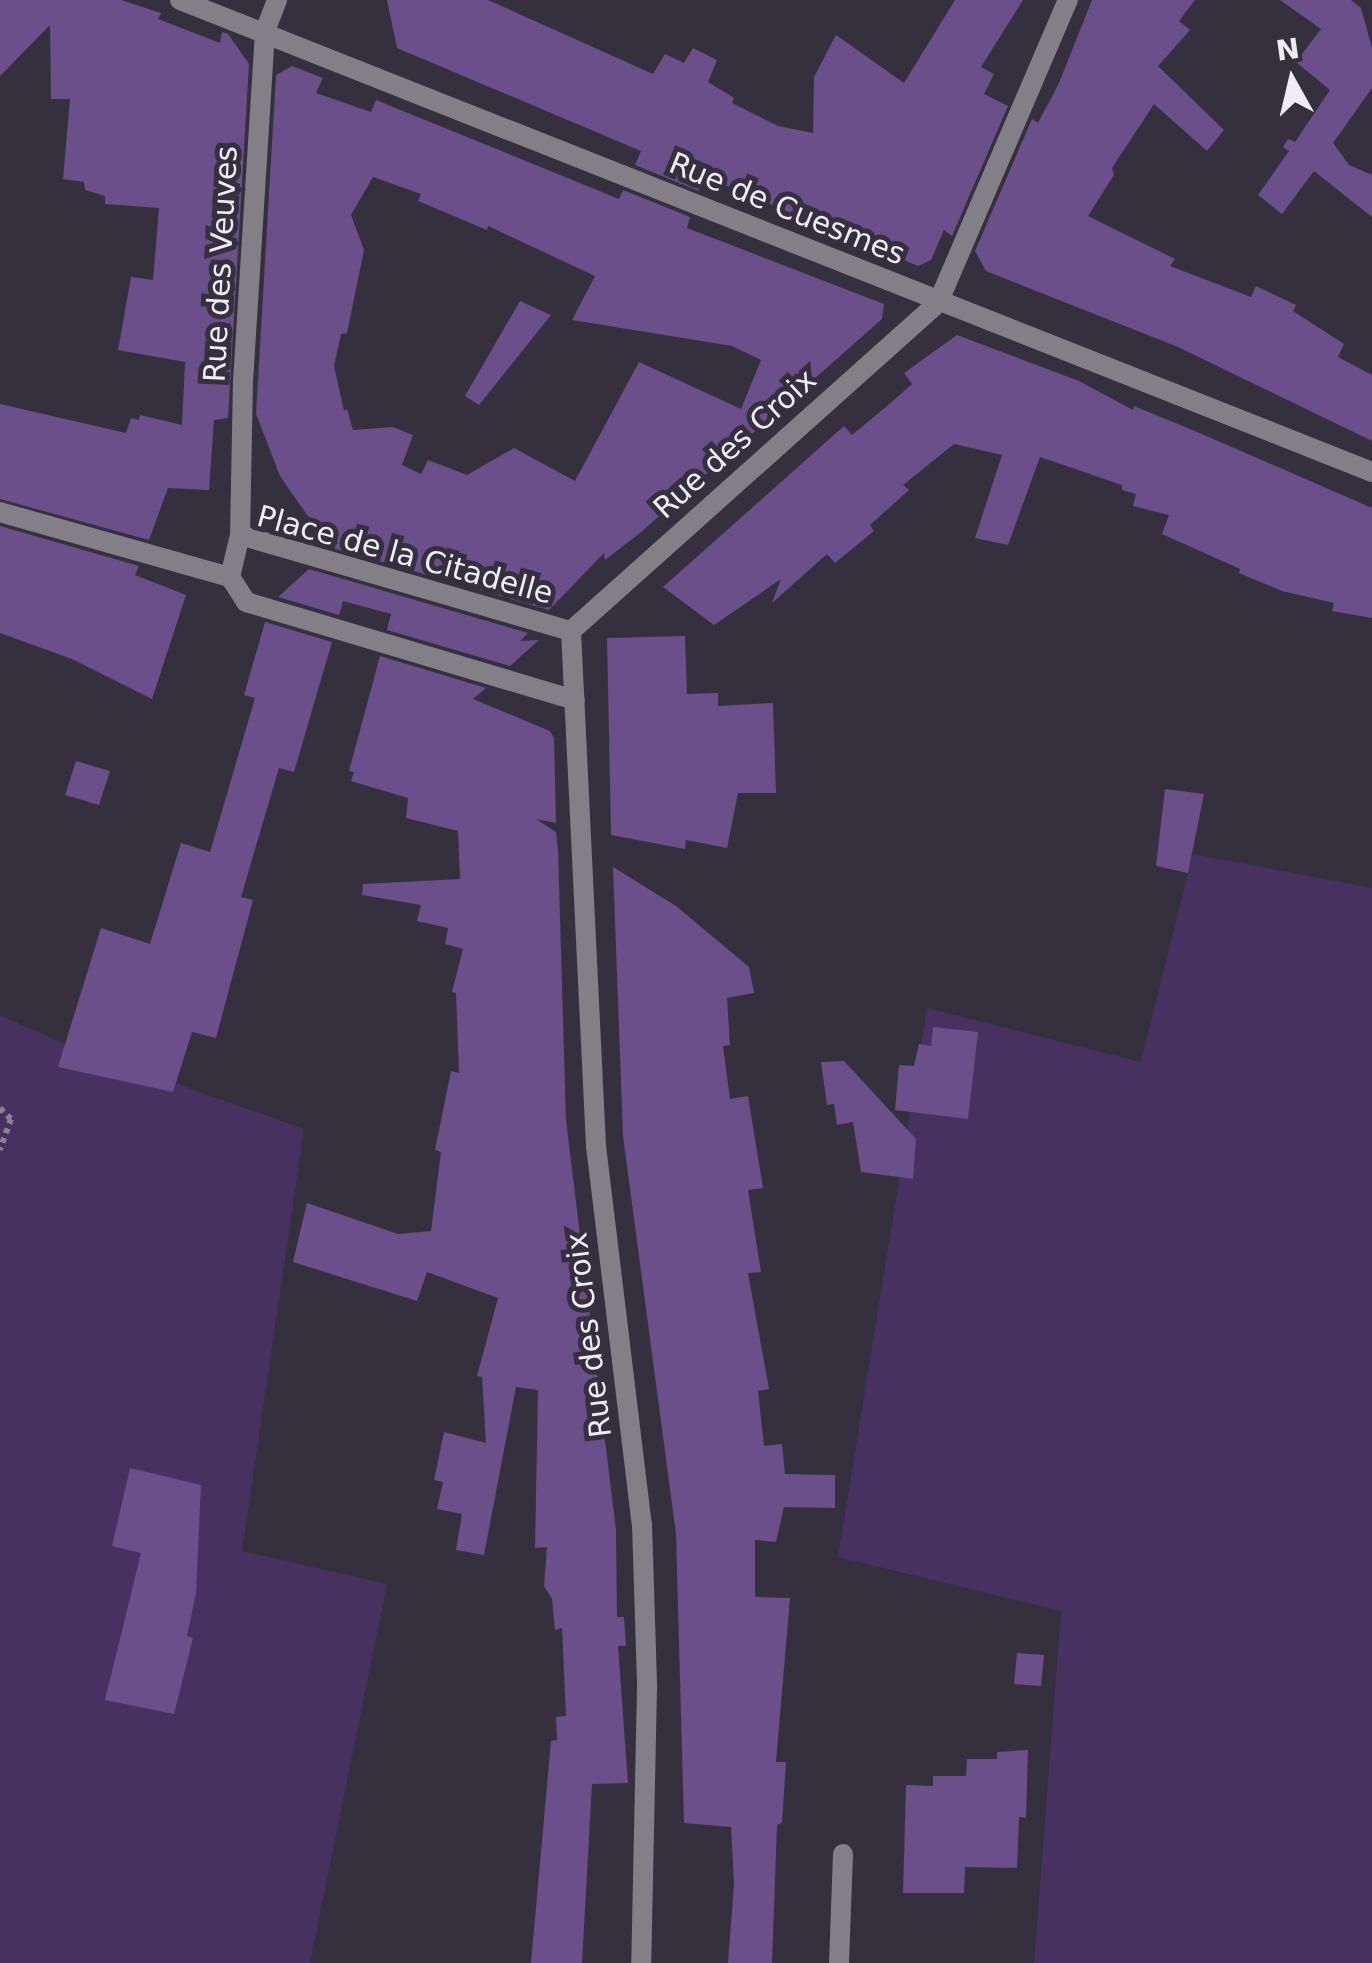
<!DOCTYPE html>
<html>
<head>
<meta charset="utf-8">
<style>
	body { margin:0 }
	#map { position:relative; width:1372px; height:1963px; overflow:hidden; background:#35303d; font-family:"DejaVu Sans",sans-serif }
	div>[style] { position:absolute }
	.green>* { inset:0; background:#473160 }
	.building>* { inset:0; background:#6a4f8a }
	.path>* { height:6px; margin-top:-3px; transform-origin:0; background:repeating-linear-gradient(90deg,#87828d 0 5px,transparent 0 10px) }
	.minor>* { height:20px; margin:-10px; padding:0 10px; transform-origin:10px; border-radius:10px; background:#827f86 }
	.tertiary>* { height:20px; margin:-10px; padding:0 10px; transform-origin:10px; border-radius:10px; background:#827f86 }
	span { translate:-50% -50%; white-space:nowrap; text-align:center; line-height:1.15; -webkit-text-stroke:10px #35303d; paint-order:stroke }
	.street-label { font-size:30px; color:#efecf4 }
	.north { position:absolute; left:1242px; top:30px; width:100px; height:100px; -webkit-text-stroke:8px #35303d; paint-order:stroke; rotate:352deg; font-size:28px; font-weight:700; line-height:40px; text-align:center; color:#efecf4 }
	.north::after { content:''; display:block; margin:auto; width:35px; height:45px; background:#efecf4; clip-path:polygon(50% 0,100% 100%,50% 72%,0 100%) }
</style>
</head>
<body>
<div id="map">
	<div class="green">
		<i style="clip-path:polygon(1193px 854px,1372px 888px,1372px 1963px,1034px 1963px,1061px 1611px,838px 1557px,927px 1008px,1141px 1062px)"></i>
		<i style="clip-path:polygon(0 1015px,64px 1044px,304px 1129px,242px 1551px,387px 1584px,310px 1963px,0 1963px)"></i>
	</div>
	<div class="building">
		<i style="clip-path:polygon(0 0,121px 0,161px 13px,158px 19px,220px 43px,222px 32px,228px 34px,249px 64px,228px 418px,214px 420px,209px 490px,168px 488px,149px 540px,0 499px,0 404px,126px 433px,131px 418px,139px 420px,140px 415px,182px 425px,185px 362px,118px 350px,131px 277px,153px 280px,159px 208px,105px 204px,105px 196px,85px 190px,84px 182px,63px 179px,70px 99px,51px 99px,50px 25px,0 76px)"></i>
		<i style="clip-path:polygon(387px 0,488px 0,653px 74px,665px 54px,684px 63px,693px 48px,717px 60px,708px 82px,734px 98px,732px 103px,778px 126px,813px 133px,814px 77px,836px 35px,904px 83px,955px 0,1023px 0,981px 67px,994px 74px,984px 94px,1008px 106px,952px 236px,944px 230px,931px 260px,918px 266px,703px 176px,699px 191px,635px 165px,641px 151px,397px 48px)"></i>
		<i style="clip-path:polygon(1092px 0,1195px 0,1179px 21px,1190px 30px,1158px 66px,1224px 130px,1207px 151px,1154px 104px,1112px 168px,1114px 175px,1088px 216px,1175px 259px,1170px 266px,1251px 297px,1256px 286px,1296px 305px,1293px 311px,1344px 344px,1338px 357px,1372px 375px,1372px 441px,1178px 347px,986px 271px,975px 251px,1032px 119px,1038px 123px,1059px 83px)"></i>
		<i style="clip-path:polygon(1280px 0,1351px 0,1361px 8px,1372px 48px,1372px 88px,1333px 143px,1349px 165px,1372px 175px,1372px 217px,1314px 171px,1282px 214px,1258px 195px,1289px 151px,1283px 147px,1288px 139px,1295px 142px,1330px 90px,1296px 62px,1321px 29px)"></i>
		<i style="clip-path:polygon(evenodd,292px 66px,323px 78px,316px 93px,371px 112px,376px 100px,619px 199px,623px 190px,690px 217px,687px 228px,884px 304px,882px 319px,640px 533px,605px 560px,604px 553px,549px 610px,333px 548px,338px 543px,307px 515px,280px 476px,256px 414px,276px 75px,292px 66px,373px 177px,421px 194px,418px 201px,487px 230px,488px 226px,595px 276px,572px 320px,732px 346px,761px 360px,741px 409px,639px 362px,575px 481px,514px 448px,467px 475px,428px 460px,421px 474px,402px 465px,413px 435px,393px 427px,353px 430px,347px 409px,344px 411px,334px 366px,341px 334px,347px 333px,364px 250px,351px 215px,373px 177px)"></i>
		<i style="clip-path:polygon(520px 301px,551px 315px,479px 405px,465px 396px)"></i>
		<i style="clip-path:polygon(957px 335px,1079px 381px,1133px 410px,1134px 406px,1202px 434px,1372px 508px,1372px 618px,1332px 611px,1334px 603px,1282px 591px,1239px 573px,1240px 569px,1162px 534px,1169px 515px,1133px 506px,1136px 494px,1122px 490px,1122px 485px,1040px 457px,1008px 545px,975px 538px,1002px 455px,954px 444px,903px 485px,909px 490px,870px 525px,874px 531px,835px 563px,827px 554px,772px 603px,781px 579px,714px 625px,663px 587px,844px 426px,852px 435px,887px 406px,912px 384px,904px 373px)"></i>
		<i style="clip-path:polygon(0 526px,139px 566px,135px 575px,186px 595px,152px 699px,72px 659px,0 633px)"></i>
		<i style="clip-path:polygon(309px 569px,528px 633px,520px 641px,539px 640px,510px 666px,387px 630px,391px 614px,343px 601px,339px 615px,278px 597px)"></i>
		<i style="clip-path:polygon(265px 622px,332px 642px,294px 772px,279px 768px,241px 897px,253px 900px,216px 1038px,192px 1032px,173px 1092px,58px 1067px,101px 928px,150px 944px,181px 843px,210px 852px,255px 698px,244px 695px)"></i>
		<i style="clip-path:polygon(685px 636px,687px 694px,718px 693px,718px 706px,773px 703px,776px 793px,738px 793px,727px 848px,686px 840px,685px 849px,611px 835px,607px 638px)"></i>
		<i style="clip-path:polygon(380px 656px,486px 688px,473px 699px,550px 731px,554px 738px,556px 823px,536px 819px,556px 832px,558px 849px,566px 1120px,616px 1530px,617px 1617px,624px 1617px,626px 1646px,618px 1646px,628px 1783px,592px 1784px,582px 1963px,531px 1963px,551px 1741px,557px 1740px,556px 1717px,566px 1716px,562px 1628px,555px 1630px,552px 1599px,544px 1586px,547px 1547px,535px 1548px,538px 1390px,516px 1387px,484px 1555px,456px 1550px,462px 1514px,437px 1509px,443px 1482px,434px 1480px,444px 1432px,486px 1443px,482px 1377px,477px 1376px,498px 1298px,427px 1272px,417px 1301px,293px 1262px,307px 1203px,398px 1234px,431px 1231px,441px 1152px,435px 1150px,451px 1071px,459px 1073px,456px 993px,452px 992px,463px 949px,445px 944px,448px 928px,417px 921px,421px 905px,362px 895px,363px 884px,460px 879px,458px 831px,406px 818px,408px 798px,351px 781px,354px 772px,349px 771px)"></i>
		<i style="clip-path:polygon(76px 761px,110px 771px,99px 805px,65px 795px)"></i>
		<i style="clip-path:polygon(1165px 789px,1204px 794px,1188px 873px,1156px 866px)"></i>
		<i style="clip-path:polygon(613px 867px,676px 906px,749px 967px,754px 993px,727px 998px,730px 1045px,723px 1046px,730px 1099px,748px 1096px,763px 1188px,748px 1190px,761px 1272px,748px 1273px,769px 1389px,758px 1391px,764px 1446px,782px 1444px,785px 1474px,835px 1475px,835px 1508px,784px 1507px,776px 1542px,755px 1540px,755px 1597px,790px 1598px,776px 1762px,786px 1762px,782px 1823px,777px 1825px,772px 1963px,728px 1963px,734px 1884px,731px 1827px,684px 1823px,676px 1534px,623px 1136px)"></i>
		<i style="clip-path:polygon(933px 1027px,978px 1032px,968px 1119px,895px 1110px,899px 1065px,914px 1066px,919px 1044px,931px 1046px)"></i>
		<i style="clip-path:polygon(844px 1061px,916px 1139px,913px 1179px,861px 1172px,853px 1122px,837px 1125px,834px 1104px,827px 1105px,821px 1062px)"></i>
		<i style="clip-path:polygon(130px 1468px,201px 1485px,196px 1593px,187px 1636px,193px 1638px,174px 1714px,105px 1700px,141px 1553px,112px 1546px)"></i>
		<i style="clip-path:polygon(1017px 1653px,1044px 1655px,1041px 1686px,1014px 1684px)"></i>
		<i style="clip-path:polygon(1028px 1750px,1026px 1818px,1019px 1817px,1017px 1868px,965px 1867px,964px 1893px,903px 1893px,906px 1785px,933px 1786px,933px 1776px,966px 1776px,967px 1759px,997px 1759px,997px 1752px)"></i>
	</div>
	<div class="path">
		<i style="left:0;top:1108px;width:16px;rotate:45deg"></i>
		<i style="left:11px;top:1119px;width:33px;rotate:110deg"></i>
	</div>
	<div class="minor">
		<i style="left:277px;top:0;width:34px;rotate:111deg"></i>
		<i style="left:265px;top:32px;width:349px;rotate:93.6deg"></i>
		<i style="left:243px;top:380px;width:155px;rotate:91.1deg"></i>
		<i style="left:240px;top:535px;width:43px;rotate:103.4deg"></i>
		<i style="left:230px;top:577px;width:30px;rotate:57deg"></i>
		<i style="left:246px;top:602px;width:343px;rotate:16.6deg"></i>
		<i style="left:0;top:512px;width:239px;rotate:15.8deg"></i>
		<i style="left:240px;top:535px;width:345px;rotate:16.2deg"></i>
		<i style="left:571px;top:631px;width:516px;rotate:87.22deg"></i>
		<i style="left:596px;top:1146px;width:381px;rotate:83.1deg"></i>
		<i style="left:642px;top:1524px;width:163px;rotate:88.2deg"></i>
		<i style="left:647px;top:1687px;width:276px;rotate:91.2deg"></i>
		<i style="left:571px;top:631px;width:492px;rotate:-41.8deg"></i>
		<i style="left:938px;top:303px;width:330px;rotate:-66.8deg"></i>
		<i style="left:839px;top:1963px;width:109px;rotate:-87.9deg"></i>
	</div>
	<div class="tertiary">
		<i style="left:180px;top:0;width:1282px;rotate:21.6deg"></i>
	</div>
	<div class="street-label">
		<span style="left:787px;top:209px;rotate:22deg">Rue de Cuesmes</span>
		<span style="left:221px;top:264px;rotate:-87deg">Rue des Veuves</span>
		<span style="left:735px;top:444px;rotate:-42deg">Rue des Croix</span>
		<span style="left:405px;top:555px;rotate:15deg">Place de la Citadelle</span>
		<span style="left:589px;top:1335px;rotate:-97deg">Rue des Croix</span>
	</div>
	<div class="north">N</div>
</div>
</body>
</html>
